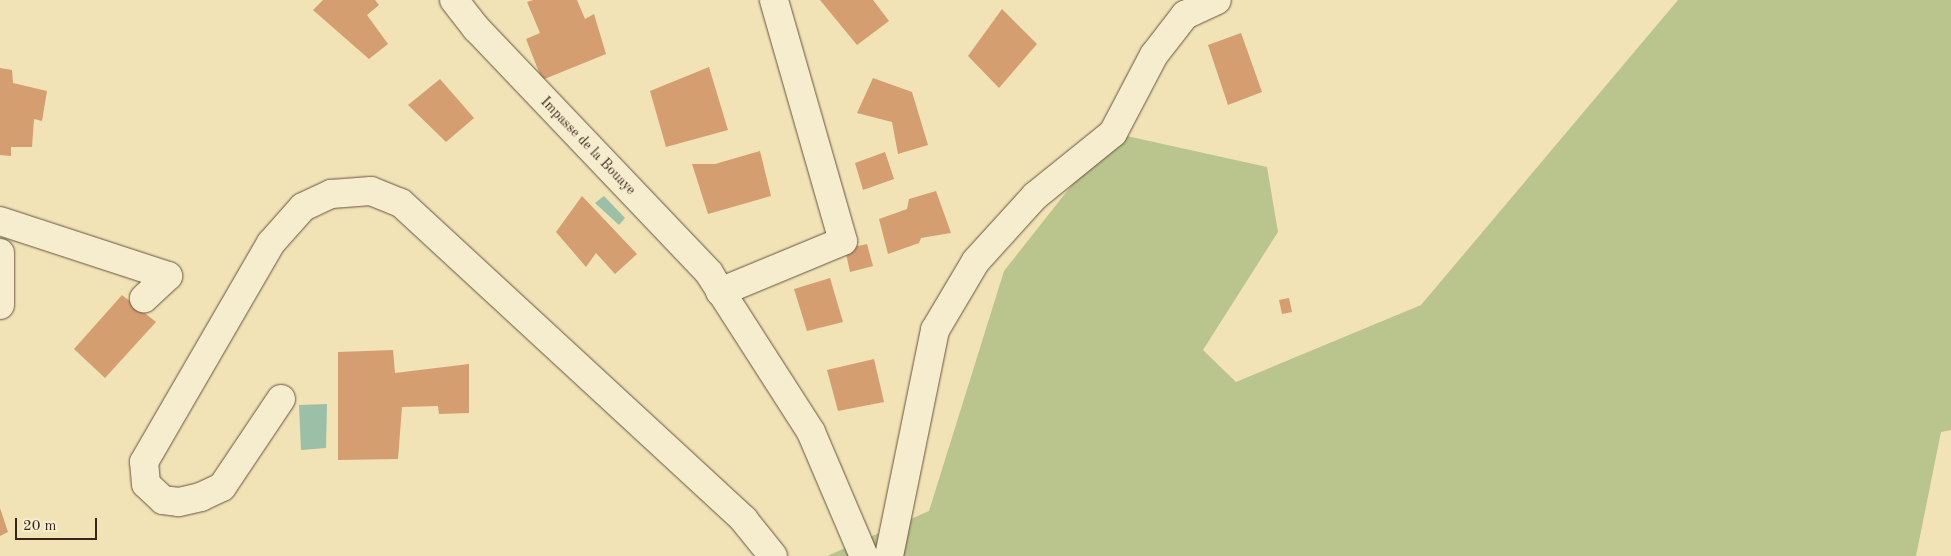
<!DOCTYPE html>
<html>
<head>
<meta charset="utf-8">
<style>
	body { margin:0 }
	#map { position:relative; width:1951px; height:556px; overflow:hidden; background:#f1e3b5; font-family:"Old Standard TT",serif }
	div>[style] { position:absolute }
	.green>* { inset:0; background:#bac48d }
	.water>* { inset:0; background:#9cbfa8 }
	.building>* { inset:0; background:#d49e71 }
	.roads { filter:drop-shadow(0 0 1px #665440) drop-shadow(0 0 1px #665440) }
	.minor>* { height:28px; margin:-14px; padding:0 14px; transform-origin:14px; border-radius:14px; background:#f6edcf }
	span { translate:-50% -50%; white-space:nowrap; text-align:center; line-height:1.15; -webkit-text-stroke:5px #f6edcf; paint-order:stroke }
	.street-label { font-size:14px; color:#382519 }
	.scale { position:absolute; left:15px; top:518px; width:82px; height:22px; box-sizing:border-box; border:2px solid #382519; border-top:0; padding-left:6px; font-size:15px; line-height:18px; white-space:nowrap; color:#382519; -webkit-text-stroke:4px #f6edcf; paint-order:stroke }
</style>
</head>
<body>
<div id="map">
	<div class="green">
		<i style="clip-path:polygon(1678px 0,1951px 0,1951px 430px,1941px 432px,1916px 556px,827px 556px,929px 511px,1004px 271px,1113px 133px,1267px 167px,1278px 232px,1203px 350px,1236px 382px,1421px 305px)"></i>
	</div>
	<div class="water">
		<i style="clip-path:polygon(604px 196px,625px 218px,619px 225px,595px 203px)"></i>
		<i style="clip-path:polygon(327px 404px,326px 448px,301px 450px,299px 405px)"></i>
	</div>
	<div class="building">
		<i style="clip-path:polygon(323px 0,375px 0,379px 5px,367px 15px,388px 44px,369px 59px,313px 10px)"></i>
		<i style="clip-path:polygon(533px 0,577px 0,585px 19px,594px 14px,606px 54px,542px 80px,526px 39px,540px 33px,527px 2px)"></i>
		<i style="clip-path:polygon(820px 0,873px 0,889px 21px,857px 45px)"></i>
		<i style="clip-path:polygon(1002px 9px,1037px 44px,999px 88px,968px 56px)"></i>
		<i style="clip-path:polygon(1241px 33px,1262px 92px,1228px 105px,1208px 45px)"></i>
		<i style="clip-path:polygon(709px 67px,728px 130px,666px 147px,650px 91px)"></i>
		<i style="clip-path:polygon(0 68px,12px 70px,13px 83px,47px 91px,42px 121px,34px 119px,32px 147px,11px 147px,11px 156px,0 155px)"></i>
		<i style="clip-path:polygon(873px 78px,912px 92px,928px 145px,898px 154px,892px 122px,857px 113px)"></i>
		<i style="clip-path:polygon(440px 79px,474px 118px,446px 142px,408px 105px)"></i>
		<i style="clip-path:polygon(760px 151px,771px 196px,708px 214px,692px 164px,715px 164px)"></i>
		<i style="clip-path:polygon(885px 152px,894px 179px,863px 190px,855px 163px)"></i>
		<i style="clip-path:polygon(936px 191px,951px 233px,921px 238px,919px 243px,888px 254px,879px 219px,907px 209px,909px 199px)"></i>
		<i style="clip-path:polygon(582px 196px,637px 254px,615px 274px,596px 253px,586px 267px,556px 232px)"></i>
		<i style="clip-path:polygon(867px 244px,873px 266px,850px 272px,845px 249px)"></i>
		<i style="clip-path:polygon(830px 278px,843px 322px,807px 331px,794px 289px)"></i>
		<i style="clip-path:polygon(122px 295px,156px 322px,105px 378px,74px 349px)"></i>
		<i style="clip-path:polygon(1289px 298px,1292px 312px,1282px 314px,1279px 300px)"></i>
		<i style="clip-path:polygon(393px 350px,395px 373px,469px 364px,469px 413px,439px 414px,438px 406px,402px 407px,398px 459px,338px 460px,338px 352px)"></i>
		<i style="clip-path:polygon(874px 359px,884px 402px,838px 411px,827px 370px)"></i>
		<i style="clip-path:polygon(0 508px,8px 532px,0 536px)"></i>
	</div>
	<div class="roads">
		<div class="minor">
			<i style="left:454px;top:0;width:36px;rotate:52deg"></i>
			<i style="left:476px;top:28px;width:338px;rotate:46.4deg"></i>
			<i style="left:709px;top:273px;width:189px;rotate:57.3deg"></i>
			<i style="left:811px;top:432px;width:135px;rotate:66.9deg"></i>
			<i style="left:0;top:221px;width:177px;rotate:18.1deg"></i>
			<i style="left:168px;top:276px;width:33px;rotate:137deg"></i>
			<i style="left:0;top:253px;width:52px;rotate:90deg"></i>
			<i style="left:720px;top:292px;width:133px;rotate:-22.5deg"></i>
			<i style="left:843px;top:241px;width:251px;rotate:-106deg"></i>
			<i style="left:281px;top:399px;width:106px;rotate:123.8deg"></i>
			<i style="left:222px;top:487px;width:23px;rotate:155deg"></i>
			<i style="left:201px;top:497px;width:23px;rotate:167deg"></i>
			<i style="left:179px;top:502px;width:16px;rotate:-173deg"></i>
			<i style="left:163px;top:500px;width:23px;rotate:-137deg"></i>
			<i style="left:146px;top:484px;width:22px;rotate:-95deg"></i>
			<i style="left:144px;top:462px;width:253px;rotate:-59.9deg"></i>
			<i style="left:271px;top:243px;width:48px;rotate:-48.4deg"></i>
			<i style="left:303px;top:207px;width:31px;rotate:-25deg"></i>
			<i style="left:331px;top:194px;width:40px;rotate:-4.3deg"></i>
			<i style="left:371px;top:191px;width:32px;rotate:22deg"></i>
			<i style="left:401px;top:203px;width:467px;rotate:42.7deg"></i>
			<i style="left:744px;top:520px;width:46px;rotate:51.1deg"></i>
			<i style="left:889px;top:556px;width:231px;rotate:-78.5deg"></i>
			<i style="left:935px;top:330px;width:80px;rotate:-59.3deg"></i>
			<i style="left:976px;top:261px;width:88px;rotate:-47.8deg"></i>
			<i style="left:1035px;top:196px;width:100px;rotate:-38.9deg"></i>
			<i style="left:1113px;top:133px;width:88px;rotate:-62.3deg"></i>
			<i style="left:1154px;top:55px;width:51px;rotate:-52.2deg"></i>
			<i style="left:1185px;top:15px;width:35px;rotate:-25deg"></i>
		</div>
	</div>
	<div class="street-label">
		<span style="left:588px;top:146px;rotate:46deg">Impasse de la Bouaye</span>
	</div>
	<div class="scale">20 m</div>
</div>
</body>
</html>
